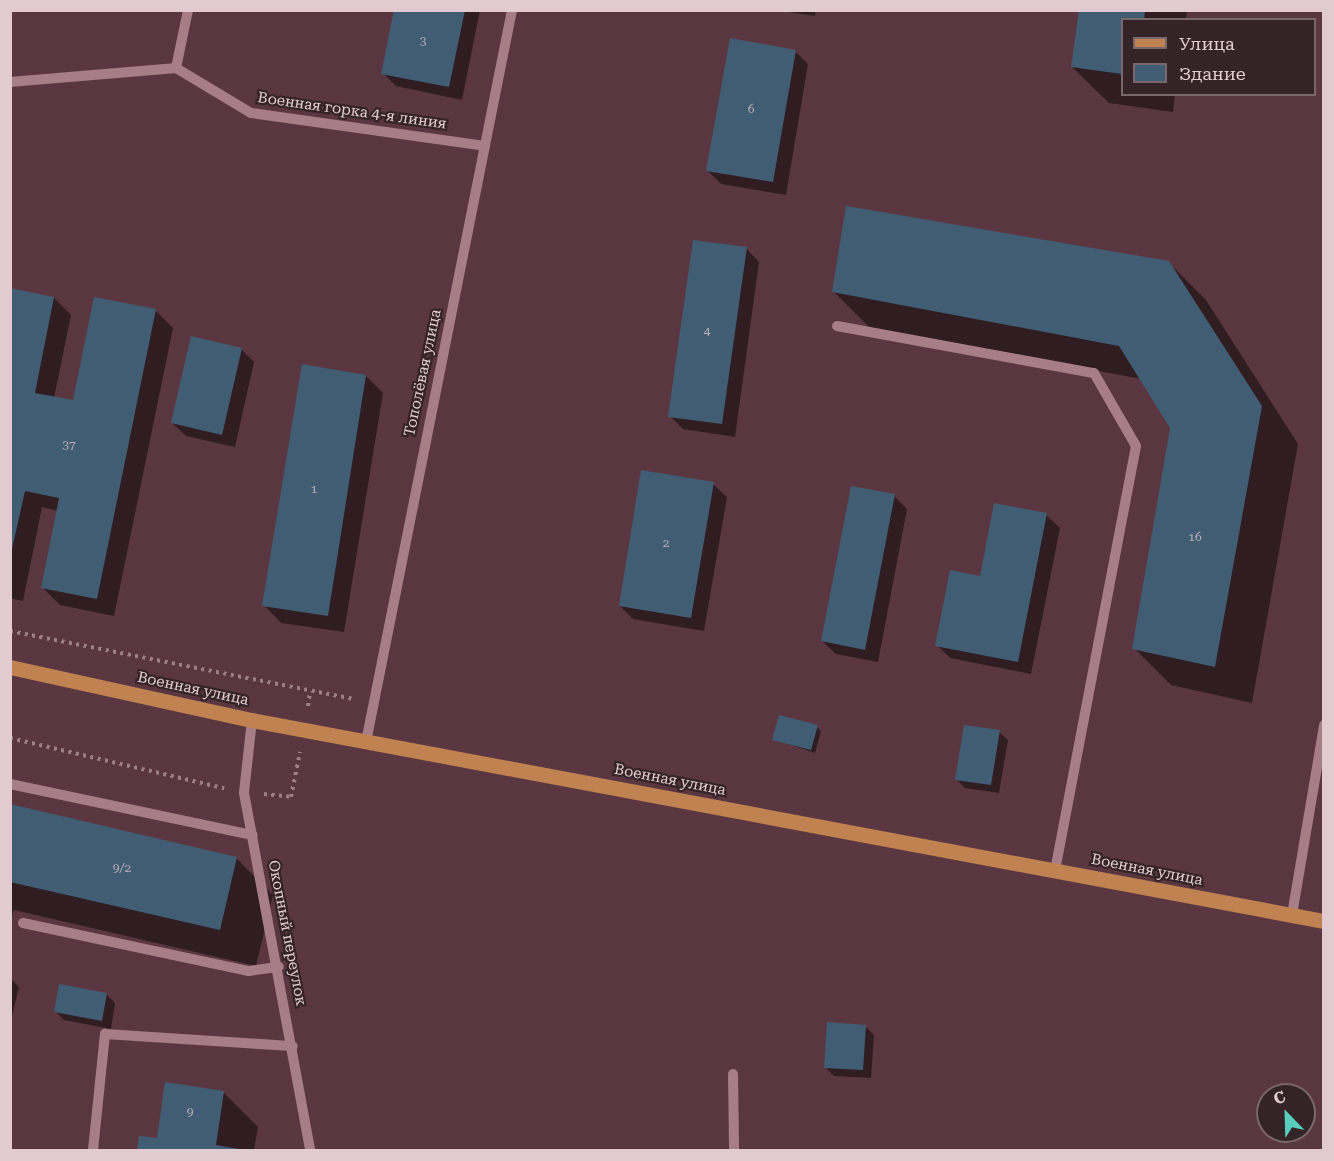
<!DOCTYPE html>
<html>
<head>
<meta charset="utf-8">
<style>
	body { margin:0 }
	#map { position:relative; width:1334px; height:1161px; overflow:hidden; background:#5a3740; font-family:"Roboto Serif",serif }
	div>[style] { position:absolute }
	.shadow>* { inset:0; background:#0007 }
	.building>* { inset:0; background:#405d74 }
	.path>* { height:4px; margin-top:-2px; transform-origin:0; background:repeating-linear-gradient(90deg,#9c7f86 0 3px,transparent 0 7.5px) }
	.minor>* { height:10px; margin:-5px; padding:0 5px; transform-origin:5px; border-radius:5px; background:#a77e87 }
	.major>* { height:15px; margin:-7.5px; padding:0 7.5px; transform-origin:7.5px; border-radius:7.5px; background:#c18252 }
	span { translate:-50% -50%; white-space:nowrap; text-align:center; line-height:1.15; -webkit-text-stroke:4.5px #342428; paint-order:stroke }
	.number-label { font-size:12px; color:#bab0b9 }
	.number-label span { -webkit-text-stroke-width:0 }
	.street-label { font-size:15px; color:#e2cbd0 }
	.frame { position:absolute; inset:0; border:12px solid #e2cbd0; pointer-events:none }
	.legend { position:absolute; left:1121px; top:18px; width:195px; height:78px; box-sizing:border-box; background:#342428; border:2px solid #7a676b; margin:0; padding:8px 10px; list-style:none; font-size:18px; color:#e2cbd0 }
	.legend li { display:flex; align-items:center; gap:12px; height:30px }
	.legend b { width:30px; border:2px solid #7a676b }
	.north { position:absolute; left:1256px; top:1083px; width:60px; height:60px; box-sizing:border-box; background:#342428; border:2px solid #7a676b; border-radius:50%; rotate:337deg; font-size:16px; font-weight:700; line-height:24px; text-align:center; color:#e2cbd0 }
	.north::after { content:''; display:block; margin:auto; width:21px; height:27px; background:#59cebf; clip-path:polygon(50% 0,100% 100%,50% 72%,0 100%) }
</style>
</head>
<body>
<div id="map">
	<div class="shadow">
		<i style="clip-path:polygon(395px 10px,480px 10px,462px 100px,396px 86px,383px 73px)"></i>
		<i style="clip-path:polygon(775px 10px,816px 10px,815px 16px)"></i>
		<i style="clip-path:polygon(1080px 10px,1187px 10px,1186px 20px,1122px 20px,1122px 94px,1175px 94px,1173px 112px,1109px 103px,1072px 67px)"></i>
		<i style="clip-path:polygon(795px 51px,808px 64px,786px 195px,721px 184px,708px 171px)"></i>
		<i style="clip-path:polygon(746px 248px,759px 262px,735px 437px,683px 429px,670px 416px)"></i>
		<i style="clip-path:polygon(1168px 262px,1206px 300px,1298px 444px,1252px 703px,1171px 685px,1134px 648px,1172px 428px,1142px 379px,871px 329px,834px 292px)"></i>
		<i style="clip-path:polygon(10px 289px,54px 298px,71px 315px,54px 398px,74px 402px,156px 311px,173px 328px,114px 616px,60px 605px,42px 587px,58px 511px,42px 507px,23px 601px,10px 598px)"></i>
		<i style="clip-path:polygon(241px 349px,254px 362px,235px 447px,186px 436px,172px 423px)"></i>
		<i style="clip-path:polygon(366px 376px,383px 393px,344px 632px,281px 623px,264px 605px)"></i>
		<i style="clip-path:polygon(713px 484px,727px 497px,704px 631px,633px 619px,620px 606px)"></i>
		<i style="clip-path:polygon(894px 496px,907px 509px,878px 662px,836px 654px,822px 641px)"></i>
		<i style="clip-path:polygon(1046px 515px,1060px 528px,1031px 674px,950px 658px,937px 645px,981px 578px)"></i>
		<i style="clip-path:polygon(817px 727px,821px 731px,815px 753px,774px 739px)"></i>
		<i style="clip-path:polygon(999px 732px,1008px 740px,999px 793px,965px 788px,957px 780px)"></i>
		<i style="clip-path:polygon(10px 806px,236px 858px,273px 895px,256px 966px,14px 910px,10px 922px)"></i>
		<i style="clip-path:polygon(10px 978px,19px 987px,10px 1025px)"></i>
		<i style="clip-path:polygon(107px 995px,115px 1003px,111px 1029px,64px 1020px,55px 1011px)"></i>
		<i style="clip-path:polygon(865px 1026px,874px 1035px,871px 1078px,834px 1076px,825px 1067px)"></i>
		<i style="clip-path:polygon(223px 1092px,258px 1127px,254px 1150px,138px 1150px,140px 1137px,158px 1140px)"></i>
	</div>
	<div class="building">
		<i style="clip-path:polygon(394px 10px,465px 10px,449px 87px,381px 74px)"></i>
		<i style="clip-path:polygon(1079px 10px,1145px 10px,1144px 20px,1122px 20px,1122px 74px,1071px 67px)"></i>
		<i style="clip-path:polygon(730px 38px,796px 50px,773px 182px,706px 171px)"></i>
		<i style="clip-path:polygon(846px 206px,1169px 261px,1262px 406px,1215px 667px,1132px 649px,1170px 428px,1119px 346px,832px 292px)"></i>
		<i style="clip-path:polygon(693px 240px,747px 247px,722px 424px,668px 417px)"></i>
		<i style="clip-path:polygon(10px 288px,54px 297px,35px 393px,73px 400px,94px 297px,156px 309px,97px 599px,41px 588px,59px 498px,25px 491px,10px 558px)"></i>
		<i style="clip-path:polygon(191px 336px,242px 348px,222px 435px,171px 423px)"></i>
		<i style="clip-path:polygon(302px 364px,366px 375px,328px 616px,262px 606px)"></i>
		<i style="clip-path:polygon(641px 470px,714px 482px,691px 618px,619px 606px)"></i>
		<i style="clip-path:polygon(851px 486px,895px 494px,865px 650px,821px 641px)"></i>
		<i style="clip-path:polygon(994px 503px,1047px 513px,1018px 662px,935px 646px,950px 570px,980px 576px)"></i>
		<i style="clip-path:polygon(779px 715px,818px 725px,811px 750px,772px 740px)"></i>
		<i style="clip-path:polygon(964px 725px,1000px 730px,991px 785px,955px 780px)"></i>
		<i style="clip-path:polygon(10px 804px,237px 857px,220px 930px,10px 882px)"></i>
		<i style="clip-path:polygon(59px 984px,107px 993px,102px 1021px,54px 1012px)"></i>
		<i style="clip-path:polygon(827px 1022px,866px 1025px,863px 1070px,824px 1068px)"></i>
		<i style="clip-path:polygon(165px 1082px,224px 1091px,216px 1145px,245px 1150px,137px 1150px,139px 1136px,157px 1138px)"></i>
	</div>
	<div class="path">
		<i style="left:10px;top:631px;width:349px;rotate:11.2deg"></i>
		<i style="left:308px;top:706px;width:14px;rotate:-82deg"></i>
		<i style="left:10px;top:738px;width:220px;rotate:13.2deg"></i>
		<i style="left:264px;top:794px;width:27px;rotate:6deg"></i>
		<i style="left:291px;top:797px;width:46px;rotate:-78.7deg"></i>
	</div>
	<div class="minor">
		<i style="left:176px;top:68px;width:59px;rotate:-78.3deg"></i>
		<i style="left:10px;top:82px;width:167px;rotate:-4.8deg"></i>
		<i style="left:176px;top:68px;width:87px;rotate:31deg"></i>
		<i style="left:251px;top:113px;width:236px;rotate:8deg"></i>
		<i style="left:837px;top:326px;width:261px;rotate:10.4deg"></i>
		<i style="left:1094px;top:373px;width:84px;rotate:60.1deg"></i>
		<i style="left:1136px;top:446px;width:433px;rotate:100.8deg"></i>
		<i style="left:252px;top:720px;width:73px;rotate:96.3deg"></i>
		<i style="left:244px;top:793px;width:363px;rotate:79.5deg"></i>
		<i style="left:366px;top:742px;width:746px;rotate:-78.72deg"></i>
		<i style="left:10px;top:784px;width:248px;rotate:11.9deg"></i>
		<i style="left:1292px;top:915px;width:193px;rotate:-80.4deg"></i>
		<i style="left:23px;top:923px;width:231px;rotate:12deg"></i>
		<i style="left:249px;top:971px;width:30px;rotate:-8deg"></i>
		<i style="left:733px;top:1074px;width:76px;rotate:89.2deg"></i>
		<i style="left:93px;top:1150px;width:117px;rotate:-84.1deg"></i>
		<i style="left:105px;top:1034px;width:188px;rotate:3.7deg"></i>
	</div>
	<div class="major">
		<i style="left:10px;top:667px;width:248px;rotate:12.4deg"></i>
		<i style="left:252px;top:720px;width:1091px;rotate:10.62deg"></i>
	</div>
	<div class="number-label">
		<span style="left:423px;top:42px">3</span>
		<span style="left:751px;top:110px">6</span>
		<span style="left:707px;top:332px">4</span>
		<span style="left:69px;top:446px">37</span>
		<span style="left:314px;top:490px">1</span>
		<span style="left:1195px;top:538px">16</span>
		<span style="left:666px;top:544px">2</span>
		<span style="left:122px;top:869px">9/2</span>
		<span style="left:190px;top:1113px">9</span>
	</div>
	<div class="street-label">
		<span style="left:352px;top:111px;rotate:8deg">Военная горка 4-я линия</span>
		<span style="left:423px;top:373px;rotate:-78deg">Тополёвая улица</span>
		<span style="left:193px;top:689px;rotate:12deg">Военная улица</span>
		<span style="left:670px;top:780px;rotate:11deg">Военная улица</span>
		<span style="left:1147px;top:870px;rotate:11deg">Военная улица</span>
		<span style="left:287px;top:933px;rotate:79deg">Окопный переулок</span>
	</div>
	<div class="frame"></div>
	<ul class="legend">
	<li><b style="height:8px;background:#c18252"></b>Улица</li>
	<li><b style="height:16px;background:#405d74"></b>Здание</li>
	</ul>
	<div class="north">С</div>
</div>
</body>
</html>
